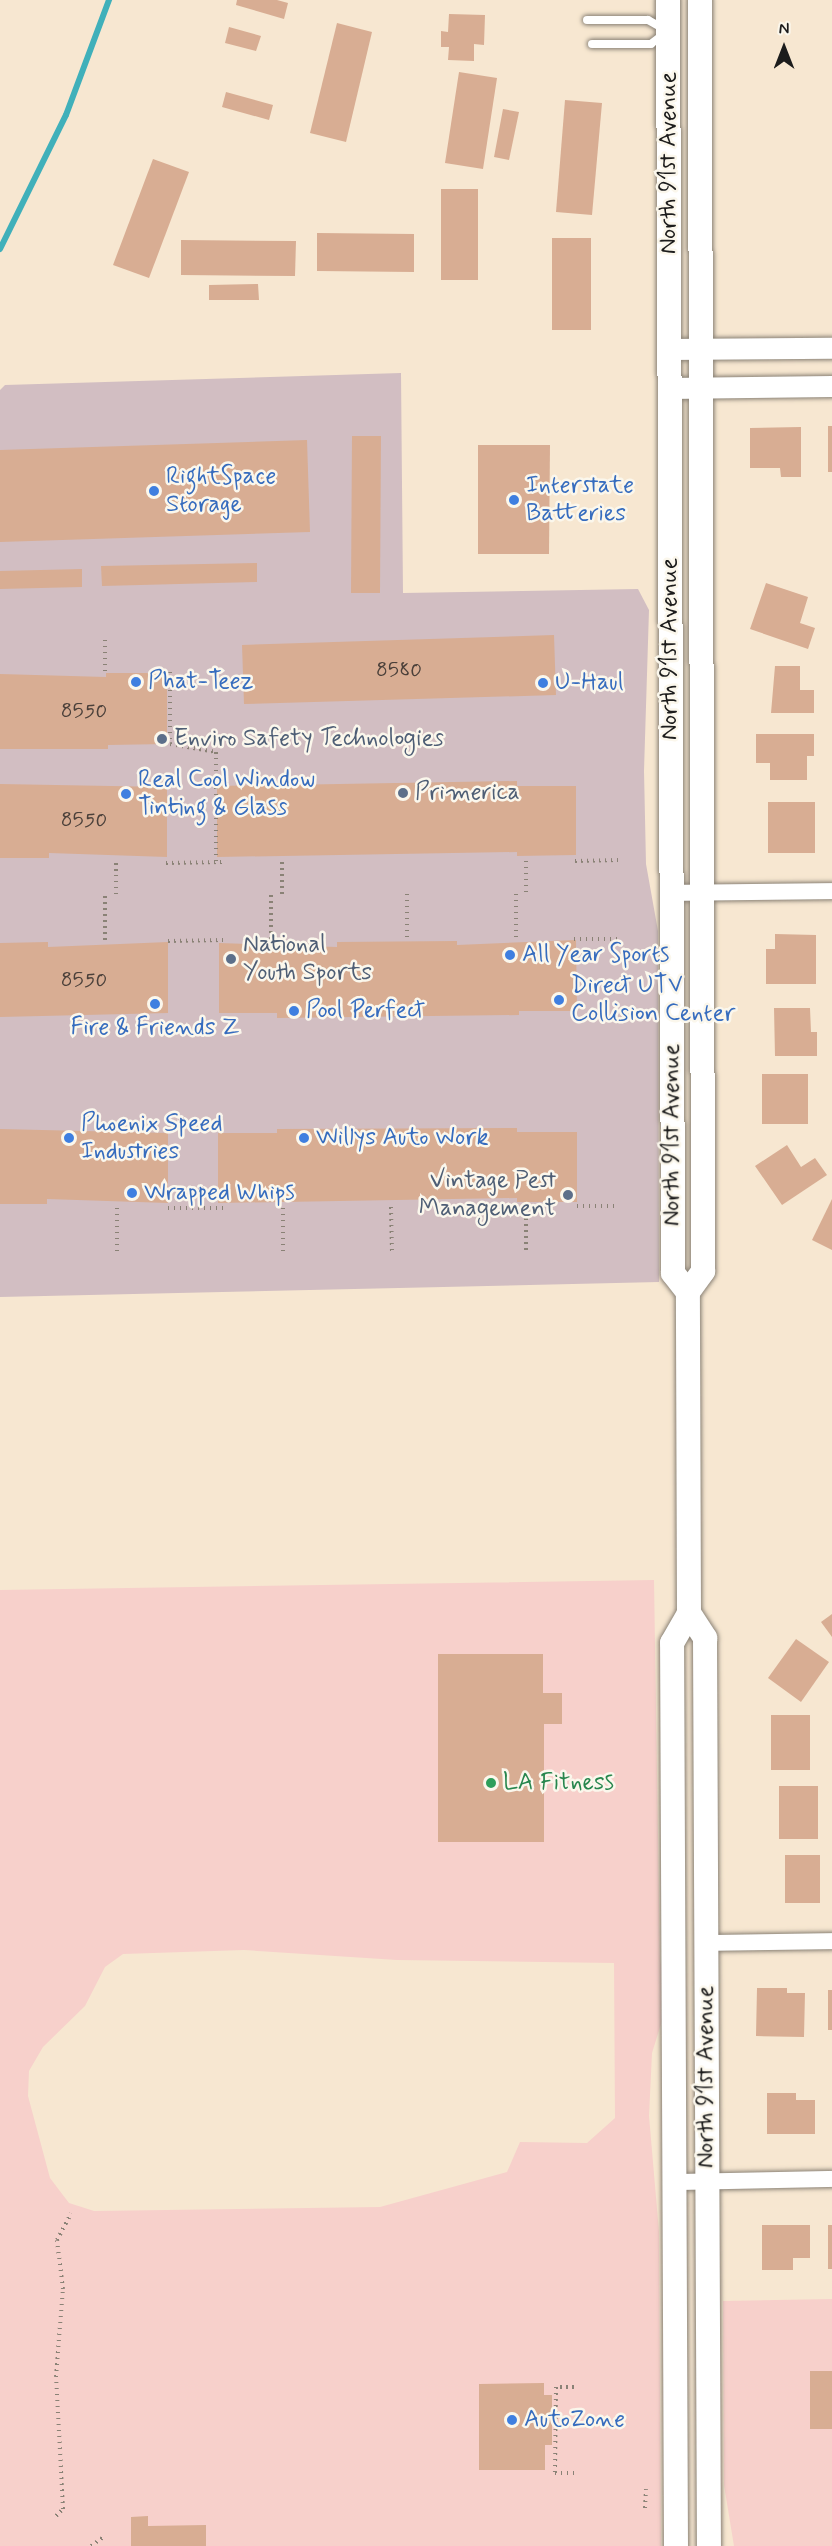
<!DOCTYPE html>
<html>
<head>
<meta charset="utf-8">
<style>
	body { margin:0 }
	#map { position:relative; width:832px; height:2546px; overflow:hidden; background:#f7e7d1; font-family:Mynerve,sans-serif }
	div>[style] { position:absolute }
	.built>* { inset:0; background:#f7d0cb }
	.industrial>* { inset:0; background:#d2bec2 }
	.stream>* { height:6px; margin:-3px; padding:0 3px; transform-origin:3px; border-radius:3px; background:#40b0ba }
	.building>* { inset:0; background:#d8ad93 }
	.path>* { height:4px; margin-top:-2px; transform-origin:0; background:repeating-linear-gradient(90deg,#8a8276 0 1.5px,transparent 0 6px) }
	.roads { filter:drop-shadow(0 0 2px #8a8276) drop-shadow(0 0 2px #8a8276) }
	.service>* { height:8px; margin:-4px; padding:0 4px; transform-origin:4px; border-radius:4px; background:#fff }
	.minor>* { height:16px; margin:-8px; padding:0 8px; transform-origin:8px; border-radius:8px; background:#fff }
	.tertiary>* { height:21px; margin:-10.5px; padding:0 10.5px; transform-origin:10.5px; border-radius:10.5px; background:#fff }
	.secondary>* { height:24px; margin:-12px; padding:0 12px; transform-origin:12px; border-radius:12px; background:#fff }
	.dots>* { width:16px; height:16px; translate:-50% -50%; box-sizing:border-box; border:3px solid #fbf7ec; border-radius:50% }
	span { translate:-50% -50%; white-space:nowrap; text-align:center; line-height:1.15; -webkit-text-stroke:5px #fbf7ec; paint-order:stroke }
	.number-label { font-size:21px; color:#4b403a }
	.number-label span { -webkit-text-stroke-width:0 }
	.street-label { font-size:24px; color:#1c1c1c }
	.shop-label { font-size:24px; color:#366cbe }
	.left { translate:0 -50%; text-align:left }
	.service-label { font-size:24px; color:#4e5e75 }
	.right { translate:-100% -50%; text-align:right }
	.leisure-label { font-size:24px; color:#27864d }
	.north { position:absolute; left:754px; top:18px; width:60px; height:60px; -webkit-text-stroke:4px #fbf7ec; paint-order:stroke; rotate:0deg; font-size:16px; font-weight:700; line-height:24px; text-align:center; color:#1c1c1c }
	.north::after { content:''; display:block; margin:auto; width:21px; height:27px; background:#1c1c1c; clip-path:polygon(50% 0,100% 100%,50% 72%,0 100%) }
</style>
</head>
<body>
<div id="map">
	<div class="built">
		<i style="clip-path:polygon(evenodd,654px 1580px,660px 1962px,666px 1977px,666px 2008px,652px 2053px,649px 2116px,659px 2232px,661px 2546px,0 2546px,0 1590px,654px 1580px,244px 1950px,397px 1960px,614px 1963px,615px 2118px,587px 2143px,520px 2142px,507px 2172px,380px 2207px,94px 2211px,69px 2203px,50px 2178px,28px 2096px,29px 2071px,43px 2047px,85px 2006px,105px 1967px,123px 1954px,244px 1950px)"></i>
		<i style="clip-path:polygon(832px 2299px,832px 2546px,734px 2546px,724px 2485px,723px 2301px)"></i>
	</div>
	<div class="industrial">
		<i style="clip-path:polygon(401px 373px,403px 593px,638px 589px,649px 610px,644px 771px,646px 864px,658px 931px,659px 1282px,0 1297px,0 390px,5px 385px)"></i>
	</div>
	<div class="stream">
		<i style="left:0;top:249px;width:149px;rotate:-63.8deg"></i>
		<i style="left:66px;top:115px;width:123px;rotate:-69.5deg"></i>
	</div>
	<div class="building">
		<i style="clip-path:polygon(237px 0,277px 0,288px 3px,284px 19px,236px 5px)"></i>
		<i style="clip-path:polygon(449px 14px,485px 15px,484px 45px,474px 44px,474px 61px,448px 60px,449px 47px,441px 47px,441px 31px,448px 32px)"></i>
		<i style="clip-path:polygon(337px 23px,372px 32px,346px 142px,310px 133px)"></i>
		<i style="clip-path:polygon(229px 27px,261px 36px,256px 51px,225px 43px)"></i>
		<i style="clip-path:polygon(459px 72px,497px 78px,483px 169px,445px 163px)"></i>
		<i style="clip-path:polygon(226px 92px,273px 105px,269px 120px,222px 107px)"></i>
		<i style="clip-path:polygon(565px 100px,602px 103px,592px 215px,556px 212px)"></i>
		<i style="clip-path:polygon(503px 109px,519px 112px,509px 160px,494px 157px)"></i>
		<i style="clip-path:polygon(153px 159px,189px 172px,149px 278px,113px 265px)"></i>
		<i style="clip-path:polygon(441px 189px,478px 189px,478px 280px,441px 280px)"></i>
		<i style="clip-path:polygon(317px 233px,414px 234px,414px 272px,317px 271px)"></i>
		<i style="clip-path:polygon(552px 238px,591px 238px,591px 330px,552px 330px)"></i>
		<i style="clip-path:polygon(181px 240px,296px 241px,295px 276px,181px 275px)"></i>
		<i style="clip-path:polygon(258px 284px,259px 300px,209px 300px,209px 285px)"></i>
		<i style="clip-path:polygon(828px 426px,832px 426px,832px 472px,828px 472px)"></i>
		<i style="clip-path:polygon(801px 427px,801px 477px,781px 477px,780px 468px,750px 468px,750px 428px)"></i>
		<i style="clip-path:polygon(352px 436px,381px 436px,380px 593px,351px 593px)"></i>
		<i style="clip-path:polygon(307px 440px,310px 532px,0 542px,0 450px)"></i>
		<i style="clip-path:polygon(478px 445px,550px 445px,549px 554px,478px 554px)"></i>
		<i style="clip-path:polygon(257px 563px,257px 582px,102px 586px,101px 566px)"></i>
		<i style="clip-path:polygon(82px 569px,82px 587px,0 589px,0 571px)"></i>
		<i style="clip-path:polygon(766px 583px,808px 597px,800px 623px,815px 628px,808px 649px,750px 629px)"></i>
		<i style="clip-path:polygon(554px 635px,556px 695px,244px 704px,242px 645px)"></i>
		<i style="clip-path:polygon(775px 666px,800px 666px,800px 690px,814px 690px,814px 713px,771px 713px)"></i>
		<i style="clip-path:polygon(106px 673px,167px 673px,167px 744px,108px 745px,108px 749px,0 749px,0 674px,106px 677px)"></i>
		<i style="clip-path:polygon(756px 734px,814px 734px,814px 756px,807px 756px,807px 780px,770px 780px,770px 763px,756px 763px)"></i>
		<i style="clip-path:polygon(517px 781px,517px 786px,576px 786px,576px 855px,517px 856px,517px 852px,217px 857px,217px 786px)"></i>
		<i style="clip-path:polygon(0 784px,167px 787px,167px 857px,49px 853px,49px 858px,0 858px)"></i>
		<i style="clip-path:polygon(768px 802px,815px 802px,815px 853px,768px 853px)"></i>
		<i style="clip-path:polygon(775px 934px,816px 935px,816px 984px,766px 984px,766px 949px,775px 949px)"></i>
		<i style="clip-path:polygon(576px 940px,577px 1011px,519px 1011px,519px 1015px,277px 1018px,277px 1013px,219px 1013px,219px 943px,337px 947px,337px 942px,457px 941px,457px 945px)"></i>
		<i style="clip-path:polygon(48px 942px,48px 947px,168px 942px,168px 1013px,0 1017px,0 943px)"></i>
		<i style="clip-path:polygon(774px 1008px,810px 1008px,811px 1032px,817px 1032px,817px 1056px,775px 1056px)"></i>
		<i style="clip-path:polygon(762px 1074px,808px 1074px,808px 1124px,762px 1124px)"></i>
		<i style="clip-path:polygon(517px 1128px,517px 1132px,577px 1132px,577px 1202px,517px 1202px,517px 1198px,218px 1203px,218px 1133px,277px 1133px,277px 1129px)"></i>
		<i style="clip-path:polygon(0 1129px,168px 1133px,168px 1203px,47px 1199px,47px 1204px,0 1204px)"></i>
		<i style="clip-path:polygon(787px 1145px,801px 1167px,815px 1158px,827px 1175px,782px 1205px,755px 1166px)"></i>
		<i style="clip-path:polygon(832px 1199px,832px 1250px,812px 1240px)"></i>
		<i style="clip-path:polygon(832px 1614px,832px 1637px,821px 1622px)"></i>
		<i style="clip-path:polygon(796px 1639px,829px 1662px,801px 1702px,768px 1678px)"></i>
		<i style="clip-path:polygon(438px 1654px,543px 1654px,543px 1693px,562px 1693px,562px 1724px,544px 1724px,544px 1842px,438px 1842px)"></i>
		<i style="clip-path:polygon(771px 1715px,810px 1715px,810px 1770px,771px 1770px)"></i>
		<i style="clip-path:polygon(779px 1786px,818px 1786px,818px 1839px,779px 1839px)"></i>
		<i style="clip-path:polygon(785px 1855px,820px 1855px,820px 1903px,785px 1903px)"></i>
		<i style="clip-path:polygon(757px 1988px,787px 1988px,787px 1993px,805px 1993px,804px 2037px,756px 2036px)"></i>
		<i style="clip-path:polygon(828px 1990px,832px 1990px,832px 2030px,828px 2030px)"></i>
		<i style="clip-path:polygon(767px 2093px,796px 2093px,796px 2100px,815px 2100px,815px 2134px,767px 2134px)"></i>
		<i style="clip-path:polygon(762px 2225px,810px 2225px,810px 2258px,793px 2258px,793px 2270px,762px 2270px)"></i>
		<i style="clip-path:polygon(828px 2225px,832px 2225px,832px 2269px,828px 2269px)"></i>
		<i style="clip-path:polygon(810px 2371px,832px 2371px,832px 2429px,810px 2429px)"></i>
		<i style="clip-path:polygon(544px 2383px,544px 2395px,552px 2395px,552px 2445px,545px 2445px,545px 2470px,479px 2470px,479px 2384px)"></i>
		<i style="clip-path:polygon(148px 2516px,148px 2526px,206px 2525px,206px 2546px,131px 2546px,131px 2517px)"></i>
	</div>
	<div class="path">
		<i style="left:105px;top:640px;width:32px;rotate:90deg"></i>
		<i style="left:165px;top:672px;width:5px"></i>
		<i style="left:170px;top:672px;width:72px;rotate:90deg"></i>
		<i style="left:170px;top:744px;width:47px;rotate:9.9deg"></i>
		<i style="left:216px;top:752px;width:110px;rotate:90deg"></i>
		<i style="left:526px;top:861px;width:33px;rotate:90deg"></i>
		<i style="left:575px;top:861px;width:43px;rotate:-1.3deg"></i>
		<i style="left:282px;top:862px;width:33px;rotate:90deg"></i>
		<i style="left:116px;top:863px;width:33px;rotate:90deg"></i>
		<i style="left:166px;top:863px;width:56px;rotate:-1deg"></i>
		<i style="left:407px;top:894px;width:46px;rotate:90deg"></i>
		<i style="left:516px;top:894px;width:45px;rotate:90deg"></i>
		<i style="left:271px;top:895px;width:45px;rotate:90deg"></i>
		<i style="left:105px;top:896px;width:45px;rotate:90deg"></i>
		<i style="left:574px;top:939px;width:44px"></i>
		<i style="left:168px;top:941px;width:55px;rotate:-1deg"></i>
		<i style="left:577px;top:1206px;width:42px"></i>
		<i style="left:391px;top:1207px;width:44px;rotate:88.7deg"></i>
		<i style="left:117px;top:1208px;width:46px;rotate:90deg"></i>
		<i style="left:168px;top:1208px;width:56px"></i>
		<i style="left:283px;top:1208px;width:44px;rotate:90deg"></i>
		<i style="left:526px;top:1250px;width:44px;rotate:-90deg"></i>
		<i style="left:574px;top:2387px;width:18px;rotate:180deg"></i>
		<i style="left:556px;top:2387px;width:86px;rotate:90.7deg"></i>
		<i style="left:555px;top:2473px;width:20px"></i>
		<i style="left:645px;top:2508px;width:19px;rotate:-87deg"></i>
		<i style="left:56px;top:2516px;width:10px;rotate:-45deg"></i>
		<i style="left:63px;top:2509px;width:132px;rotate:-93deg"></i>
		<i style="left:56px;top:2377px;width:88px;rotate:-85.5deg"></i>
		<i style="left:63px;top:2289px;width:49px;rotate:-97deg"></i>
		<i style="left:57px;top:2240px;width:30px;rotate:-62deg"></i>
		<i style="left:91px;top:2546px;width:17px;rotate:-36deg"></i>
	</div>
	<div class="roads">
		<div class="service">
			<i style="left:587px;top:20px;width:61px"></i>
			<i style="left:648px;top:20px;width:23px;rotate:29deg"></i>
			<i style="left:668px;top:31px;width:21px;rotate:143deg"></i>
			<i style="left:651px;top:44px;width:59px;rotate:180deg"></i>
		</div>
		<div class="minor">
			<i style="left:672px;top:893px;width:160px;rotate:-0.7deg"></i>
			<i style="left:706px;top:1943px;width:126px;rotate:-0.9deg"></i>
			<i style="left:675px;top:2182px;width:157px;rotate:-1.1deg"></i>
		</div>
		<div class="tertiary">
			<i style="left:669px;top:349px;width:163px;rotate:-0.4deg"></i>
			<i style="left:669px;top:388px;width:163px;rotate:-0.7deg"></i>
		</div>
		<div class="secondary">
			<i style="left:668px;top:0;width:1273px;rotate:89.77deg"></i>
			<i style="left:673px;top:1273px;width:24px;rotate:52deg"></i>
			<i style="left:689px;top:1613px;width:30px;rotate:57deg"></i>
			<i style="left:705px;top:1638px;width:908px;rotate:89.75deg"></i>
			<i style="left:676px;top:2546px;width:903px;rotate:-90.25deg"></i>
			<i style="left:672px;top:1643px;width:34px;rotate:-60deg"></i>
			<i style="left:689px;top:1613px;width:321px;rotate:-90.2deg"></i>
			<i style="left:688px;top:1292px;width:26px;rotate:-54deg"></i>
			<i style="left:703px;top:1271px;width:1271px;rotate:-90.14deg"></i>
		</div>
	</div>
	<div class="dots">
		<i style="left:154px;top:491px;background:#3f7fe0"></i>
		<i style="left:514px;top:500px;background:#3f7fe0"></i>
		<i style="left:136px;top:682px;background:#3f7fe0"></i>
		<i style="left:543px;top:683px;background:#3f7fe0"></i>
		<i style="left:162px;top:739px;background:#5c6f8a"></i>
		<i style="left:403px;top:793px;background:#5c6f8a"></i>
		<i style="left:126px;top:794px;background:#3f7fe0"></i>
		<i style="left:510px;top:955px;background:#3f7fe0"></i>
		<i style="left:231px;top:959px;background:#5c6f8a"></i>
		<i style="left:559px;top:1000px;background:#3f7fe0"></i>
		<i style="left:155px;top:1004px;background:#3f7fe0"></i>
		<i style="left:294px;top:1011px;background:#3f7fe0"></i>
		<i style="left:69px;top:1138px;background:#3f7fe0"></i>
		<i style="left:304px;top:1138px;background:#3f7fe0"></i>
		<i style="left:132px;top:1193px;background:#3f7fe0"></i>
		<i style="left:568px;top:1195px;background:#5c6f8a"></i>
		<i style="left:491px;top:1783px;background:#2e9e5b"></i>
		<i style="left:512px;top:2420px;background:#3f7fe0"></i>
	</div>
	<div class="number-label">
		<span style="left:399px;top:670px">8580</span>
		<span style="left:84px;top:711px">8550</span>
		<span style="left:84px;top:820px">8550</span>
		<span style="left:84px;top:980px">8550</span>
	</div>
	<div class="street-label">
		<span style="left:669px;top:163px;rotate:-90deg">North 91st Avenue</span>
		<span style="left:670px;top:649px;rotate:-90deg">North 91st Avenue</span>
		<span style="left:672px;top:1135px;rotate:-90deg">North 91st Avenue</span>
		<span style="left:706px;top:2077px;rotate:-90deg">North 91st Avenue</span>
	</div>
	<div class="shop-label">
		<span class="left" style="left:166px;top:491px">RightSpace<br>Storage</span>
		<span class="left" style="left:526px;top:500px">Interstate<br>Batteries</span>
		<span class="left" style="left:148px;top:682px">Phat-Teez</span>
		<span class="left" style="left:555px;top:683px">U-Haul</span>
		<span class="left" style="left:138px;top:794px">Real Cool Window<br>Tinting &amp; Glass</span>
		<span class="left" style="left:522px;top:955px">All Year Sports</span>
		<span class="left" style="left:571px;top:1000px">Direct UTV<br>Collision Center</span>
		<span class="left" style="left:306px;top:1011px">Pool Perfect</span>
		<span style="left:155px;top:1028px">Fire &amp; Friends Z</span>
		<span class="left" style="left:81px;top:1138px">Phoenix Speed<br>Industries</span>
		<span class="left" style="left:316px;top:1138px">Willys Auto Work</span>
		<span class="left" style="left:144px;top:1193px">Wrapped Whips</span>
		<span class="left" style="left:524px;top:2420px">AutoZone</span>
	</div>
	<div class="service-label">
		<span class="left" style="left:174px;top:739px">Enviro Safety Technologies</span>
		<span class="left" style="left:415px;top:793px">Primerica</span>
		<span class="left" style="left:243px;top:959px">National<br>Youth Sports</span>
		<span class="right" style="left:556px;top:1195px">Vintage Pest<br>Management</span>
	</div>
	<div class="leisure-label">
		<span class="left" style="left:503px;top:1783px">LA Fitness</span>
	</div>
	<div class="north">N</div>
</div>
</body>
</html>
